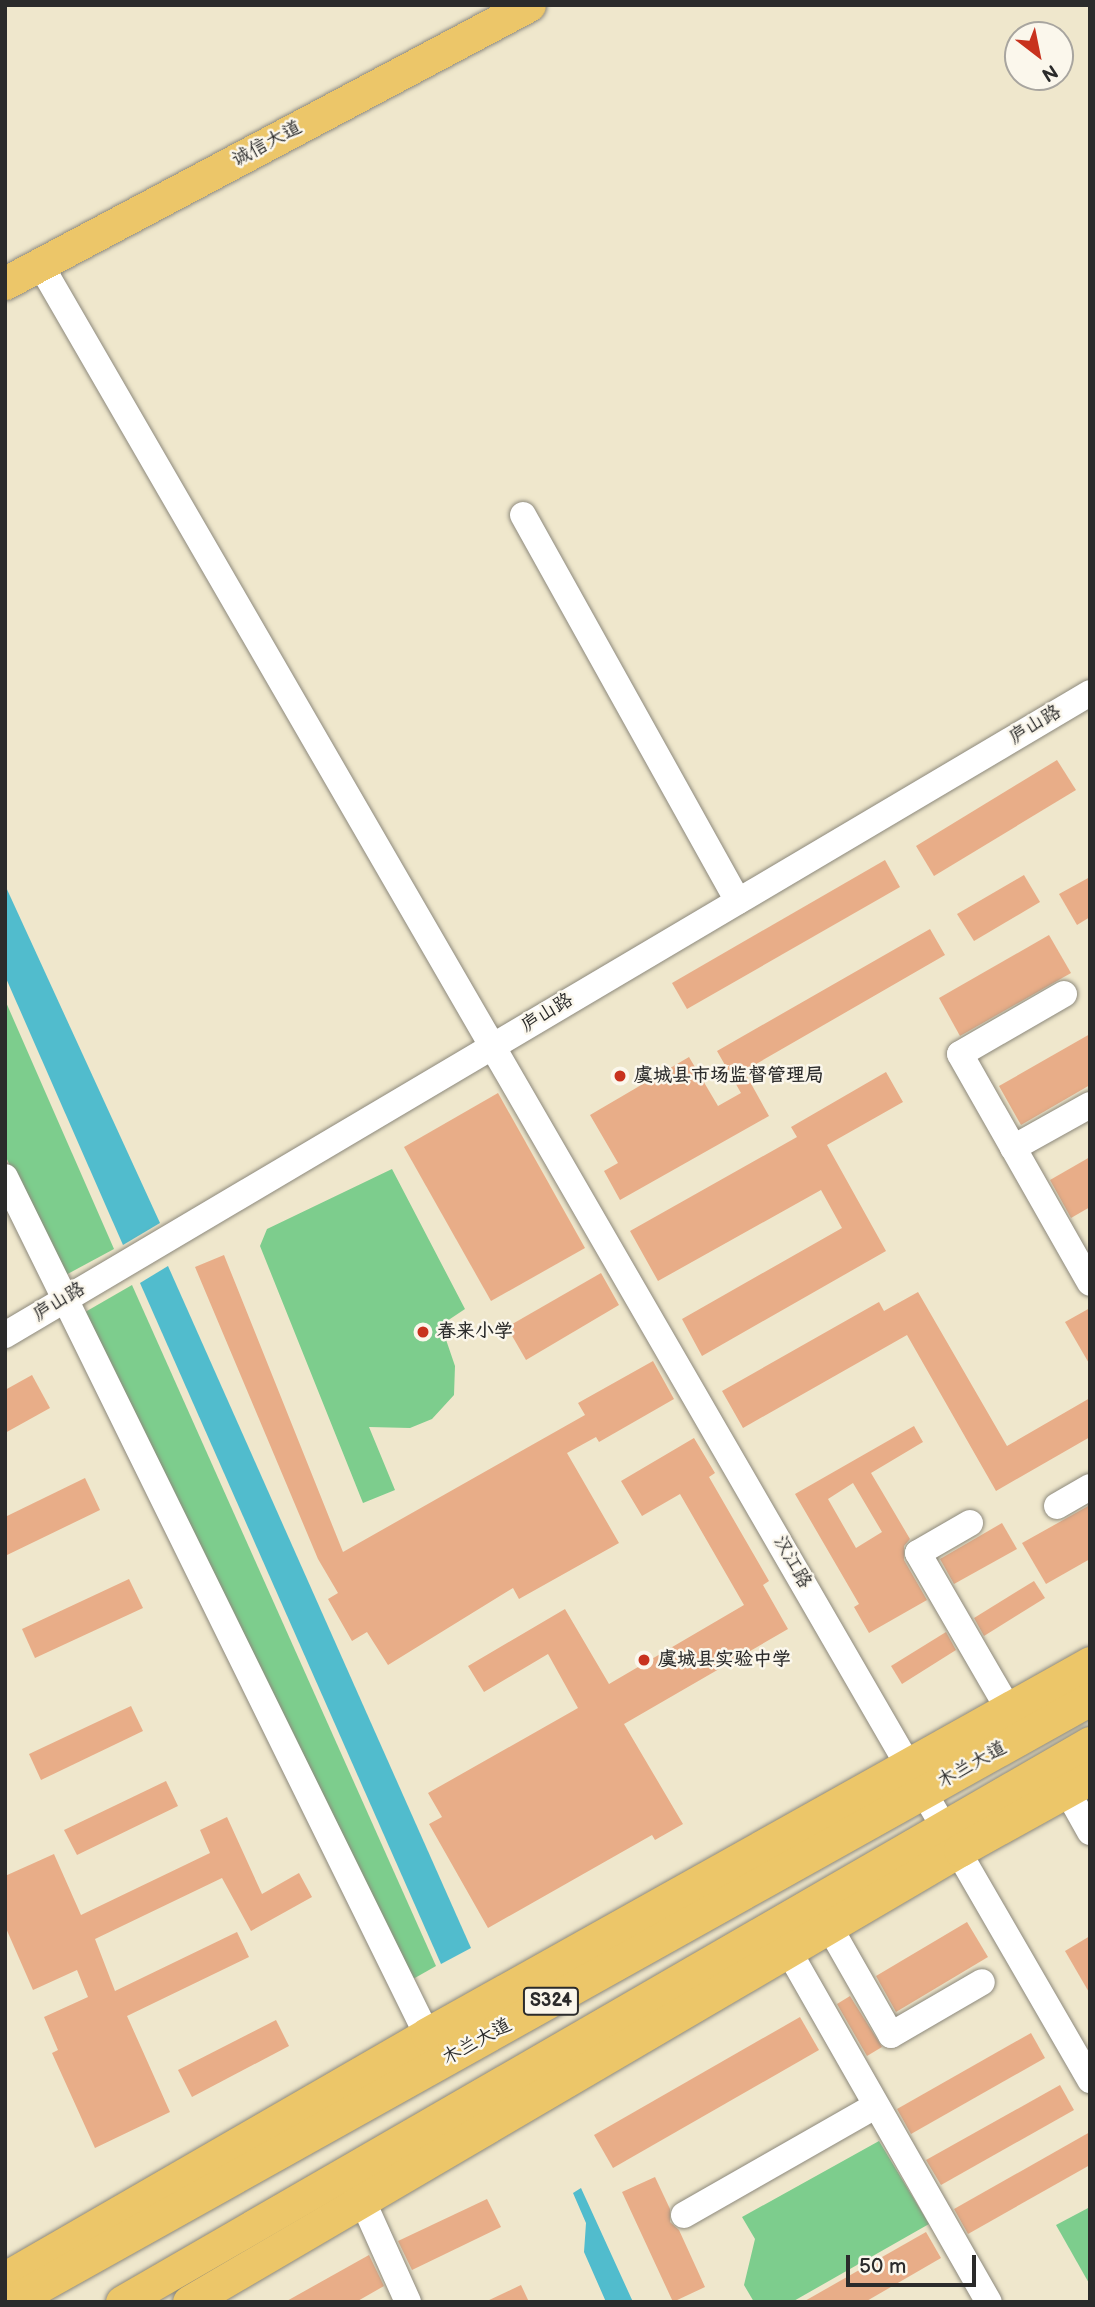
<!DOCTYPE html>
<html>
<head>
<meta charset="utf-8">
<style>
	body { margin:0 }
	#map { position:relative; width:1095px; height:2307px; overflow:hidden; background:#efe7cc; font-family:"Balsamiq Sans","LXGW WenKai TC",sans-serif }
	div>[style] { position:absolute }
	.green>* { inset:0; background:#7dcd8d }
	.water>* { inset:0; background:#51bccd }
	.building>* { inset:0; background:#e8ad88 }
	.roads { filter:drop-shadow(0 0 2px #8d897c) drop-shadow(0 0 2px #8d897c) }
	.minor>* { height:26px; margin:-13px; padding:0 13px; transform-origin:13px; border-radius:13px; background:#fff }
	.major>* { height:33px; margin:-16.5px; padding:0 16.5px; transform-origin:16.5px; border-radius:16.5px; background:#ecc669 }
	.dots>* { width:19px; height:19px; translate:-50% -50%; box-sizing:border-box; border:4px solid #fbf7ec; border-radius:50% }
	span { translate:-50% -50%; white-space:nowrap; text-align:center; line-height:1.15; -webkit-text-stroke:5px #fbf7ec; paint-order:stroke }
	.shield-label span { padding:2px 5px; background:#fbf7ec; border:2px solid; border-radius:5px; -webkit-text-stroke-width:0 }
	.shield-label { font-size:18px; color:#2b2b2b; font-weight:700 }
	.street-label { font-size:19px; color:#2b2b2b }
	.poi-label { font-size:19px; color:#2b2b2b; font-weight:700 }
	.left { translate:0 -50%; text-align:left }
	.frame { position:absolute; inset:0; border:7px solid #2b2b2b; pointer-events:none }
	.north { position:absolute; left:1004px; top:21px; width:70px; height:70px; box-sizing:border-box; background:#fbf7ec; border:2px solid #a8a59f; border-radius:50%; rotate:148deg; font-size:19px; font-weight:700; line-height:28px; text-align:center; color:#2b2b2b }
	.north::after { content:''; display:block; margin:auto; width:24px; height:32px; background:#c8321e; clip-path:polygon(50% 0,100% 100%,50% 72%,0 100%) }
	.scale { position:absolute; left:846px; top:2255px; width:130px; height:32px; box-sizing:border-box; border:4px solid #2b2b2b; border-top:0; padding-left:9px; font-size:21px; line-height:24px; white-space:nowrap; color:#2b2b2b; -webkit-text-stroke:5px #fbf7ec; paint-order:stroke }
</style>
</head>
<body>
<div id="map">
	<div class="green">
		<i style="clip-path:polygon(5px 1000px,114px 1249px,62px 1277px,5px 1155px)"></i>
		<i style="clip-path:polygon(392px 1169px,465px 1309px,441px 1325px,455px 1366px,454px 1395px,432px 1419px,410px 1428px,369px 1427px,395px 1490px,363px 1503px,260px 1246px,267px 1229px)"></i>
		<i style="clip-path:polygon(132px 1285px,436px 1966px,406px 1983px,80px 1315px)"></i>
		<i style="clip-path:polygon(879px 2141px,929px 2224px,792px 2302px,754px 2302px,744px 2285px,755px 2239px,742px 2217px)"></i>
		<i style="clip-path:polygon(1090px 2207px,1090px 2285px,1056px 2225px)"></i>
	</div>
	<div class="water">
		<i style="clip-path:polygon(5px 885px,160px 1223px,123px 1245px,5px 976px)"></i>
		<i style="clip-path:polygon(168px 1266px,471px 1948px,441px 1964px,140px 1283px)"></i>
		<i style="clip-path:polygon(581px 2188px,633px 2302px,606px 2302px,584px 2252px,586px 2223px,573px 2193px)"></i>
	</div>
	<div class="building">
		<i style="clip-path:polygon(1057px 760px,1076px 790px,934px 876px,916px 846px)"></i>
		<i style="clip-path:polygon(885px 860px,900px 887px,687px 1009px,672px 983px)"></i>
		<i style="clip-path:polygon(1024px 875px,1040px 902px,974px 941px,957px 914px)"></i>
		<i style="clip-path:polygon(1090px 877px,1090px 917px,1077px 925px,1059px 894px)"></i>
		<i style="clip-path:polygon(930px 929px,945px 955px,744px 1071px,769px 1116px,620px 1200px,604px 1171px,618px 1163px,590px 1115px,689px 1057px,718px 1106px,741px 1093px,717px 1051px)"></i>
		<i style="clip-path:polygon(1049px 935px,1071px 973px,960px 1036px,939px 998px)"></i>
		<i style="clip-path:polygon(1090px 1034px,1090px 1085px,1021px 1125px,999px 1086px)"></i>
		<i style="clip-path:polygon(886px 1072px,903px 1102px,827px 1145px,886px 1251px,702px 1356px,682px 1319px,842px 1228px,821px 1190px,658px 1281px,630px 1231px,797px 1137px,791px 1127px)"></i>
		<i style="clip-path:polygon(498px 1093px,585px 1248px,491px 1301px,404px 1147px)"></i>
		<i style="clip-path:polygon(1090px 1157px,1090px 1207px,1071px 1218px,1050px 1180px)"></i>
		<i style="clip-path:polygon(224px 1255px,343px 1552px,585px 1415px,578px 1403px,653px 1361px,674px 1399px,599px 1442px,596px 1437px,567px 1453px,619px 1543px,519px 1599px,513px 1588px,388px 1665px,367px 1632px,352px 1641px,328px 1599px,338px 1593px,318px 1559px,195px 1267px)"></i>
		<i style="clip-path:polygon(601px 1273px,619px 1305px,526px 1360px,507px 1327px)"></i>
		<i style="clip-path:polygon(918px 1292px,1007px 1446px,1090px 1398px,1090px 1437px,996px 1491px,907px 1335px,743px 1428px,722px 1391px,879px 1302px,884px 1311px)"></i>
		<i style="clip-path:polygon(1090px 1308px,1090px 1365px,1065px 1322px)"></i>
		<i style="clip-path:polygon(32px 1375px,50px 1408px,5px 1433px,5px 1390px)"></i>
		<i style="clip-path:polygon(evenodd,914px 1426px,923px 1442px,871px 1473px,910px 1539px,904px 1546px,904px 1560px,927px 1600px,869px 1633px,854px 1607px,859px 1604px,795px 1494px,914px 1426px,853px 1483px,882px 1532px,856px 1548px,828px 1499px,853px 1483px)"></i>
		<i style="clip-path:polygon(694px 1438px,715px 1473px,709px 1477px,769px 1581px,763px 1585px,788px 1629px,624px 1724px,683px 1824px,655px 1840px,652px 1835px,488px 1928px,429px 1824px,442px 1817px,428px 1793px,578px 1708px,548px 1654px,484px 1692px,468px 1666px,565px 1609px,609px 1684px,744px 1605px,680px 1494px,642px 1516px,621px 1481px)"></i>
		<i style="clip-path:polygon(85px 1478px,100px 1510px,5px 1556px,5px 1517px)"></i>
		<i style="clip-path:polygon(1090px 1505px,1090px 1559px,1046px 1584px,1022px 1543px)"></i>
		<i style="clip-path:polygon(1002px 1523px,1017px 1549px,954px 1584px,940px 1559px)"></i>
		<i style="clip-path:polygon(129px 1579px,143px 1608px,35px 1658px,22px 1629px)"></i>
		<i style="clip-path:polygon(1034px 1581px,1045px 1598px,984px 1636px,974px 1618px)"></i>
		<i style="clip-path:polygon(946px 1632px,956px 1650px,902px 1684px,891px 1666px)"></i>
		<i style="clip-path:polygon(131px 1706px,143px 1731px,41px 1780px,29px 1754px)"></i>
		<i style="clip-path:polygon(166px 1781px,178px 1806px,77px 1855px,64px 1830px)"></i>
		<i style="clip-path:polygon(227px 1817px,262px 1894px,299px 1873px,312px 1897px,251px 1931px,222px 1878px,95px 1939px,115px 1991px,237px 1932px,249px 1957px,127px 2016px,170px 2112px,95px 2148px,52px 2053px,58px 2050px,44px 2017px,88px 1997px,77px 1970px,33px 1990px,5px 1926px,5px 1876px,54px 1854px,81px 1915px,210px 1853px,200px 1830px)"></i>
		<i style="clip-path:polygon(967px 1922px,988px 1957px,896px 2012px,876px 1976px)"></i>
		<i style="clip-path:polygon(1090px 1936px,1090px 1994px,1065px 1951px)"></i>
		<i style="clip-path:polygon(850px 1996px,882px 2047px,867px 2056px,837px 2004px)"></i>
		<i style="clip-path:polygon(800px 2017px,819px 2050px,613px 2168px,594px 2135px)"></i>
		<i style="clip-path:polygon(276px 2020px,289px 2046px,192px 2097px,178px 2070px)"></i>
		<i style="clip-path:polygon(1031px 2033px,1045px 2058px,911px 2134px,897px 2109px)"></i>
		<i style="clip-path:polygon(1060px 2085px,1074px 2110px,941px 2185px,926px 2160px)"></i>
		<i style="clip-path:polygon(1090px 2132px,1090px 2165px,968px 2234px,954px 2209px)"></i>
		<i style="clip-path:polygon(655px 2177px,670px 2209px,670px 2222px,679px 2230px,705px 2287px,673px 2302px,622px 2192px)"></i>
		<i style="clip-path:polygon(487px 2199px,501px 2227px,412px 2270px,398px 2241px)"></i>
		<i style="clip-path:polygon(926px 2232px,941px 2258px,865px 2302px,803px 2302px)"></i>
		<i style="clip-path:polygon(369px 2255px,384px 2286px,356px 2302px,285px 2302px)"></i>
		<i style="clip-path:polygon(521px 2285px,529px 2302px,485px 2302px)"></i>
	</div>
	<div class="roads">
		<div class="minor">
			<i style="left:40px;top:264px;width:2098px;rotate:59.96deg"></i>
			<i style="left:523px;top:515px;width:442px;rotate:60.9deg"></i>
			<i style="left:1064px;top:994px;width:120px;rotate:150deg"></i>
			<i style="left:960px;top:1054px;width:263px;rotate:60.4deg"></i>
			<i style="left:1013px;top:1148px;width:88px;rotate:-29.2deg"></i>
			<i style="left:5px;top:1177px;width:974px;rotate:63.8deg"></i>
			<i style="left:5px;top:1335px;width:1261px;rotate:-30.61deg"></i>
			<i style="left:1057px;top:1506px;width:38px;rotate:-30deg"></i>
			<i style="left:970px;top:1523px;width:60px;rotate:150deg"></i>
			<i style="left:918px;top:1553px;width:179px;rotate:59.9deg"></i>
			<i style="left:1067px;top:1791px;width:47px;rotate:60.7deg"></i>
			<i style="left:830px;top:1928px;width:123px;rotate:60.3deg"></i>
			<i style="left:891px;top:2035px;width:105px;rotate:-30.2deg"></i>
			<i style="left:780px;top:1936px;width:421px;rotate:60.3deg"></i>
			<i style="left:355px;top:2184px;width:129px;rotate:65.8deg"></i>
			<i style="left:684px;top:2215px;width:220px;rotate:-29.7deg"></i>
		</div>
		<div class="major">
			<i style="left:5px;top:283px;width:593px;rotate:-27.95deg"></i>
			<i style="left:5px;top:2278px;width:487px;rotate:-30deg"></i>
			<i style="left:427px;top:2034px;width:760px;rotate:-29.23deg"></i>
			<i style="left:11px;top:2302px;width:1236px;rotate:-29.2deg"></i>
			<i style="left:122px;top:2302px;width:1118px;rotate:-30.01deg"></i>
			<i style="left:189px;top:2302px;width:894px;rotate:-30.38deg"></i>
			<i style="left:960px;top:1850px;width:149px;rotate:-29deg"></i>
		</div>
	</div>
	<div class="dots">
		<i style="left:620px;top:1076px;background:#c8321e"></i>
		<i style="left:423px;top:1332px;background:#c8321e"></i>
		<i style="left:644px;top:1660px;background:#c8321e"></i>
	</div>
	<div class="shield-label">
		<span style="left:551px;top:2001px">S324</span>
	</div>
	<div class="street-label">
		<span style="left:267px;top:144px;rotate:-28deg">诚信大道</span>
		<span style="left:1035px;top:725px;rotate:-31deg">庐山路</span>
		<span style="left:547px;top:1013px;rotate:-31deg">庐山路</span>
		<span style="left:59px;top:1302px;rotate:-31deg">庐山路</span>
		<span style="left:792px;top:1562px;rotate:60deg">汉江路</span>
		<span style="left:972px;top:1765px;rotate:-29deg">木兰大道</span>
		<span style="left:477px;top:2042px;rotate:-29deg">木兰大道</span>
	</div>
	<div class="poi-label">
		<span class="left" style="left:634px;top:1076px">虞城县市场监督管理局</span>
		<span class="left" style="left:437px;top:1332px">春来小学</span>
		<span class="left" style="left:658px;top:1660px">虞城县实验中学</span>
	</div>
	<div class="frame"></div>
	<div class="north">N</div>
	<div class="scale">50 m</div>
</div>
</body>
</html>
